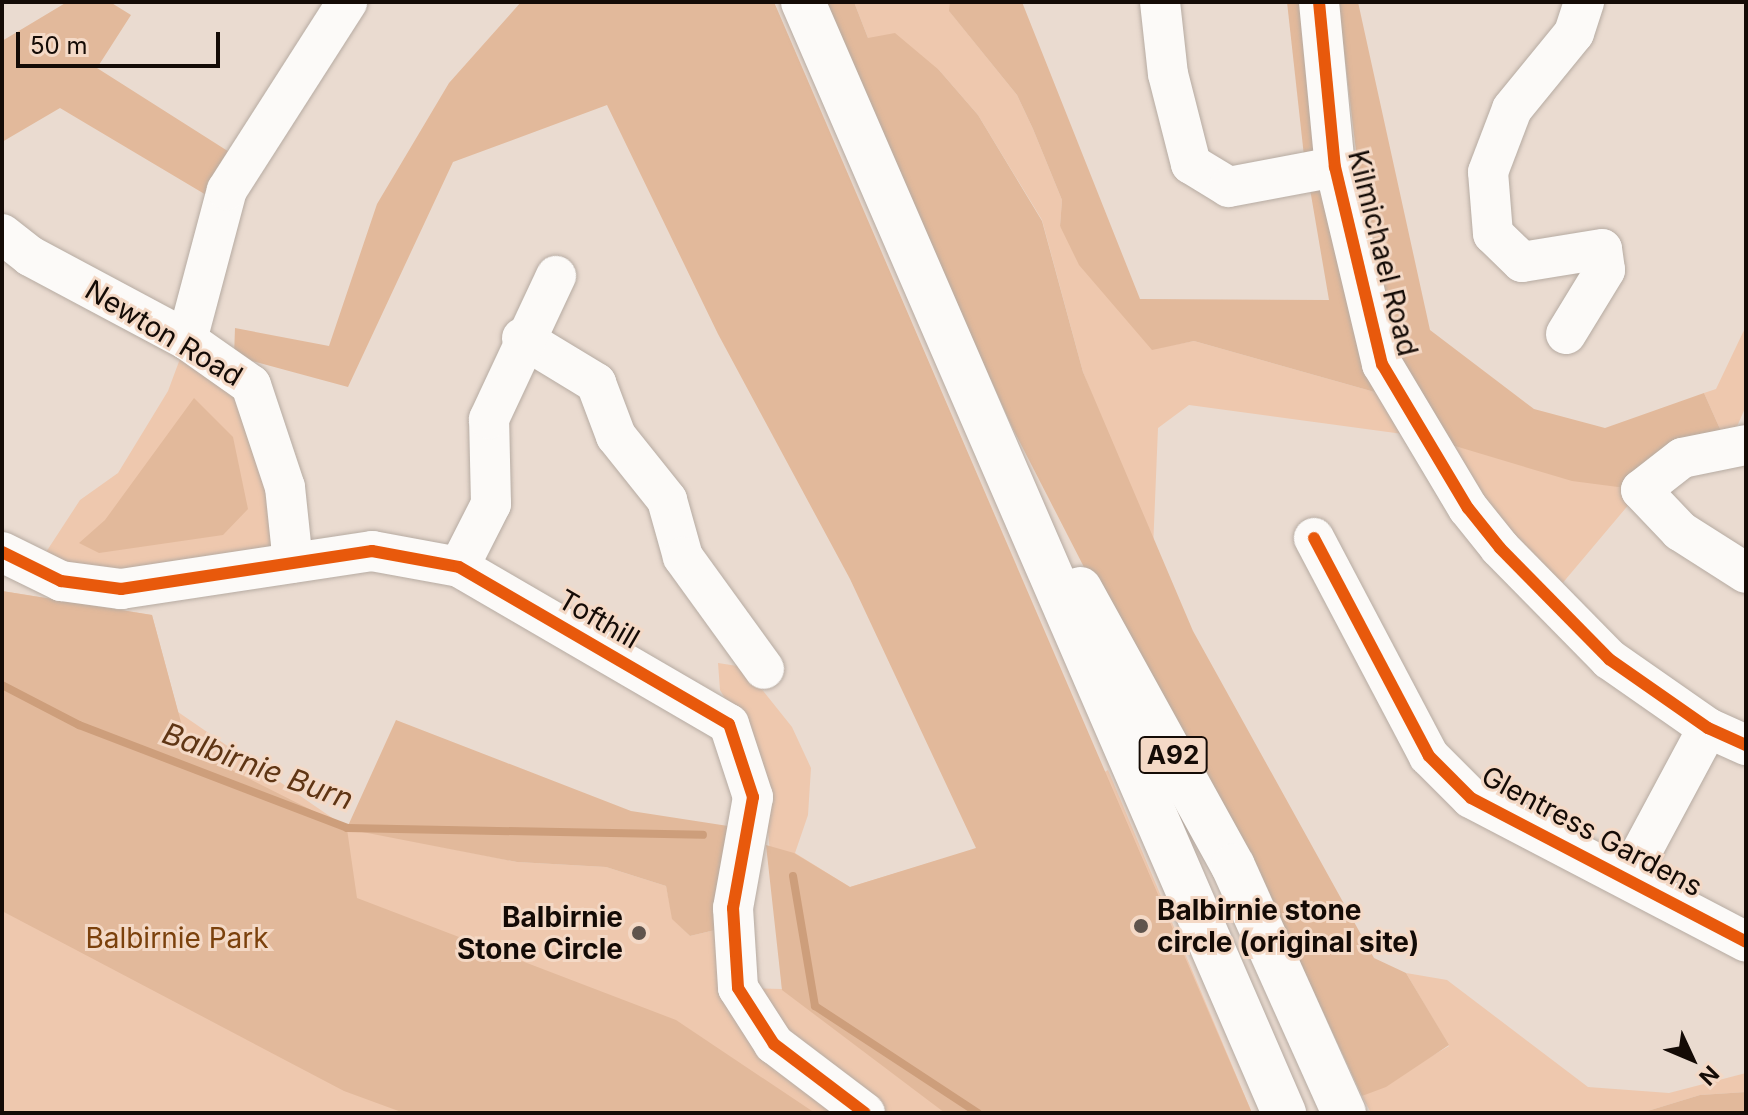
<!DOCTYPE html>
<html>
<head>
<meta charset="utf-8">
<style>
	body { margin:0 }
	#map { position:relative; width:1748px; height:1115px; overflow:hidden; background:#eadbd0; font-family:Inter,sans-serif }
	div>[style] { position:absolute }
	.green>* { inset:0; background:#eec8ae }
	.forest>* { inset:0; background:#e2b99b }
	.stream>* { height:8px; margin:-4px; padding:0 4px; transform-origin:4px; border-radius:4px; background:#cd9e7b }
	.roads { filter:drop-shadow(0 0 2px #b6aba2) drop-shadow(0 0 2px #b6aba2) }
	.minor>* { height:40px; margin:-20px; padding:0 20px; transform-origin:20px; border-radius:20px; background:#fcfaf8 }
	.highway>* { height:44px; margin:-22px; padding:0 22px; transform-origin:22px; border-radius:22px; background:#fcfaf8 }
	.cycleway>* { height:12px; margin:-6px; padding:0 6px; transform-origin:6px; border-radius:6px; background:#e8590c }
	.dots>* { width:22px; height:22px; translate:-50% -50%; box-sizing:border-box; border:4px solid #f4d9c6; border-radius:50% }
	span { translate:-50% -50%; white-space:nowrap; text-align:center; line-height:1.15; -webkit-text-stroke:6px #f4d9c6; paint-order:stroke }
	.shield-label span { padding:2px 6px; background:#f4d9c6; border:2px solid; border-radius:6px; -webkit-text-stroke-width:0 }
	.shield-label { font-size:26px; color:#140b06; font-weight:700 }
	.street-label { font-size:28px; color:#140b06 }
	.poi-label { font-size:28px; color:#140b06; font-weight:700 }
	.left { translate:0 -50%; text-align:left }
	.right { translate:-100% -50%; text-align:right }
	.park-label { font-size:28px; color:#7b410c }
	.water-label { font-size:30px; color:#5f3514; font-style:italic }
	.frame { position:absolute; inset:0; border:4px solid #140b06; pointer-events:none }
	.north { position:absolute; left:1652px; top:1019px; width:80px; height:80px; -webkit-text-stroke:6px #f4d9c6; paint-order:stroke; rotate:134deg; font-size:22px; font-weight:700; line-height:32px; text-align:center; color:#140b06 }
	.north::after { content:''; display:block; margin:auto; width:28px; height:36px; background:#140b06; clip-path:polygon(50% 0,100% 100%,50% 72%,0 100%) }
	.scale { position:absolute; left:16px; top:32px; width:204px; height:36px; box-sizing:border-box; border:4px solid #140b06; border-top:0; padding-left:10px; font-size:24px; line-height:28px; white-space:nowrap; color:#140b06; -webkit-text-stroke:6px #f4d9c6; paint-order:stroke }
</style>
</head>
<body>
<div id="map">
	<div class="green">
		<i style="clip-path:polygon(854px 2px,950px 2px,950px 12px,1017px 95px,1033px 129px,1062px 200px,1060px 226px,1152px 349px,1194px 341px,1403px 400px,1425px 437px,1641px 490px,1550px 598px,1425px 437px,1189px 405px,1158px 428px,1153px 549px,1083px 372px,1042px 220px,978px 115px,939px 70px,868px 38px)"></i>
		<i style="clip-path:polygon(1746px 326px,1746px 406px,1728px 447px,1704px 393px,1716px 389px)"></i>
		<i style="clip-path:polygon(187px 340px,251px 385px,293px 563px,121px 589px,35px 569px,80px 500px,118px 473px,168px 391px)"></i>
		<i style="clip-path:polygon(2px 591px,152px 615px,178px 712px,347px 828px,517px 862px,606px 867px,666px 886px,673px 919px,690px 936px,715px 930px,738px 988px,782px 989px,767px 819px,748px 736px,720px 690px,718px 663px,744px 667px,792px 727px,811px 768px,808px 815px,795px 853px,850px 887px,976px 849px,1108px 770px,1252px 1113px,2px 1113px)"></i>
		<i style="clip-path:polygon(1406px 973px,1447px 980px,1588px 1087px,1669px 1093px,1746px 1073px,1746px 1092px,1700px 1095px,1641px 1113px,1371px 1113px,1362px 1096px,1449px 1046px)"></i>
	</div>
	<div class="forest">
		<i style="clip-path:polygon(67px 2px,110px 2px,131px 15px,97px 68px,245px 162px,223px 205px,60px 108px,2px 142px,2px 41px)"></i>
		<i style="clip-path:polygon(521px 2px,774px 2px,1252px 1113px,945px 1113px,782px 990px,766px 845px,794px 853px,850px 887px,976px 848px,850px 579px,718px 334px,607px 105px,453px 162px,348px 387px,234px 356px,235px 328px,329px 346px,377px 204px,449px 83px)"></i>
		<i style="clip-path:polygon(821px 2px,854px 2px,868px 38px,895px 33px,939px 70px,978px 115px,1042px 221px,1083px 372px,1193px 631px,1374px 958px,1406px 973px,1449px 1045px,1386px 1087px,1362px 1096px,1260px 876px,1086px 571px,1012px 427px)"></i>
		<i style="clip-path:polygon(950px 2px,1022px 2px,1140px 299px,1329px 300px,1310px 189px,1339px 192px,1403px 400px,1194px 341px,1152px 350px,1079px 265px,1060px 226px,1062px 200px,1033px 129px,1017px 95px,949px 11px)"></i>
		<i style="clip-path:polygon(1287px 2px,1319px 2px,1334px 157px,1305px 165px)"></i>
		<i style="clip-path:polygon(1338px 2px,1358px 2px,1430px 330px,1534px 409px,1605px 428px,1704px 393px,1728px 447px,1641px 490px,1572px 481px,1425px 437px,1369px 258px)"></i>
		<i style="clip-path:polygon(194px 398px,233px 437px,248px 509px,223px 535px,99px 553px,79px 543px,105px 520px)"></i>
		<i style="clip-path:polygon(2px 591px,152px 615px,188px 748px,347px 828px,396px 720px,631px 811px,728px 826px,715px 930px,690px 936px,672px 919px,666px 886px,606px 867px,517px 862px,347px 829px,357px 898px,676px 1020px,815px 1113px,404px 1113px,344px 1091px,2px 911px)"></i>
		<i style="clip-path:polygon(1746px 1092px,1746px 1113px,1641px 1113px,1700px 1095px)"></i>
	</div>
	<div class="stream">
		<i style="left:2px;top:685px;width:87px;rotate:27.5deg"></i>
		<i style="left:79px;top:725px;width:287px;rotate:21deg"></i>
		<i style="left:347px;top:828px;width:356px;rotate:1.1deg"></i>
		<i style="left:793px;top:876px;width:132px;rotate:80.4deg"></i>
		<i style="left:815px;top:1006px;width:195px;rotate:33.3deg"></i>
	</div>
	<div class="roads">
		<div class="minor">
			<i style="left:1160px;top:2px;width:72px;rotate:83.7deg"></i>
			<i style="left:1168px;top:74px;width:93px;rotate:75.7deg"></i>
			<i style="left:1191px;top:164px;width:44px;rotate:31.2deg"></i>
			<i style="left:1229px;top:187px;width:108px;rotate:-10.7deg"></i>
			<i style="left:1319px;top:2px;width:166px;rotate:84.5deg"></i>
			<i style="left:1335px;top:167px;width:203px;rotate:76.6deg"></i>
			<i style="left:1382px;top:364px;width:168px;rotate:59.2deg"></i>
			<i style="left:1468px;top:508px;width:51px;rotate:51.3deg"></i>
			<i style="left:1500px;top:548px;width:156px;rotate:45.5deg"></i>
			<i style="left:1609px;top:659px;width:121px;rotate:34.9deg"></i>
			<i style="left:1708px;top:728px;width:42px;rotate:24.1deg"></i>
			<i style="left:2px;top:234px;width:36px;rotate:38deg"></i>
			<i style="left:30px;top:256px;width:178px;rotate:28.1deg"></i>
			<i style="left:187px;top:340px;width:78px;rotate:35.1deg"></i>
			<i style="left:251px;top:385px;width:108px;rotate:71.6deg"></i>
			<i style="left:285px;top:487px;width:76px;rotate:84deg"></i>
			<i style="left:1566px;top:334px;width:75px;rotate:-58.6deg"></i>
			<i style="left:1605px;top:270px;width:21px;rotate:-98deg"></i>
			<i style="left:1602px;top:249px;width:81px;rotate:170.8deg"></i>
			<i style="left:1522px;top:262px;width:40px;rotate:-136deg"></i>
			<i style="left:1493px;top:234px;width:62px;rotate:-94.6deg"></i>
			<i style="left:1488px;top:172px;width:67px;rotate:-69.1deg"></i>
			<i style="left:1512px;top:109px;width:98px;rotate:-50.8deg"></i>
			<i style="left:1574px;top:33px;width:33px;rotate:-72deg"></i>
			<i style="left:522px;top:338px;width:87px;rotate:31.3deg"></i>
			<i style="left:596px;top:383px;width:57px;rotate:69.3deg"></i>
			<i style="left:616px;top:436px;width:82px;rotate:51.4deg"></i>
			<i style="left:667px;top:500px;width:59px;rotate:74.3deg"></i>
			<i style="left:683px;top:557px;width:138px;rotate:54.1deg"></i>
			<i style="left:187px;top:340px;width:155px;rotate:-75.1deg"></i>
			<i style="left:227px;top:190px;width:223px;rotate:-57.4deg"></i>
			<i style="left:1746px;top:445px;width:65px;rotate:168.5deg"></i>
			<i style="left:1682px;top:458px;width:52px;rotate:142deg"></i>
			<i style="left:1641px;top:490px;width:57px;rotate:46.4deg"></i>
			<i style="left:1680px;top:531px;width:78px;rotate:32.5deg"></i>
			<i style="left:1314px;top:538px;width:246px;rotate:62.2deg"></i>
			<i style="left:1429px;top:756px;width:59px;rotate:45deg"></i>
			<i style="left:1471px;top:798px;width:310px;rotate:27.6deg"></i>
			<i style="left:2px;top:552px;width:66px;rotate:26.2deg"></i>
			<i style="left:61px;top:581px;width:61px;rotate:7.6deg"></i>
			<i style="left:121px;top:589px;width:254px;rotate:-8.6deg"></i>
			<i style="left:372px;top:551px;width:88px;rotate:10.4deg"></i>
			<i style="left:459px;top:567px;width:312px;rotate:30.2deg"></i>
			<i style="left:729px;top:724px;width:77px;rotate:71.8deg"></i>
			<i style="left:753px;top:797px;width:113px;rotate:100.2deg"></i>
			<i style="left:733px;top:908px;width:80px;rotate:86.4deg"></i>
			<i style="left:738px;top:988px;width:67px;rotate:57.3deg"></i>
			<i style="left:774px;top:1044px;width:114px;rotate:37.2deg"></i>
			<i style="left:459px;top:567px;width:71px;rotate:-63.1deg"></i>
			<i style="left:491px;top:504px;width:85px;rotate:-91.3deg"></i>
			<i style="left:489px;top:419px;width:158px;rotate:-64.9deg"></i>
			<i style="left:1628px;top:877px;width:169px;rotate:-61.8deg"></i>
		</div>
		<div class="highway">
			<i style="left:803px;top:2px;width:1211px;rotate:66.59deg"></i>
			<i style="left:1080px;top:589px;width:316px;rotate:61.1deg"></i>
			<i style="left:1233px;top:866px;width:271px;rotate:65.8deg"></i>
		</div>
	</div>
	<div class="cycleway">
		<i style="left:1319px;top:2px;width:166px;rotate:84.5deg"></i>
		<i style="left:1335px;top:167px;width:203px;rotate:76.6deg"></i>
		<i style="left:1382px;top:364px;width:168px;rotate:59.2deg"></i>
		<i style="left:1468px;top:508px;width:51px;rotate:51.3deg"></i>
		<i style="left:1500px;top:548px;width:156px;rotate:45.5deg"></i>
		<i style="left:1609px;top:659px;width:121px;rotate:34.9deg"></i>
		<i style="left:1708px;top:728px;width:42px;rotate:24.1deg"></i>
		<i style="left:1314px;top:538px;width:246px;rotate:62.2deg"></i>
		<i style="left:1429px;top:756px;width:59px;rotate:45deg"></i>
		<i style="left:1471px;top:798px;width:310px;rotate:27.6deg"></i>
		<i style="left:2px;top:552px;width:66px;rotate:26.2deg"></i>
		<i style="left:61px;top:581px;width:61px;rotate:7.6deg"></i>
		<i style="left:121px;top:589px;width:254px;rotate:-8.6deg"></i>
		<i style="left:372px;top:551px;width:88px;rotate:10.4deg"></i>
		<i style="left:459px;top:567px;width:312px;rotate:30.2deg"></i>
		<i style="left:729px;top:724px;width:77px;rotate:71.8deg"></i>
		<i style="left:753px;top:797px;width:113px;rotate:100.2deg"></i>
		<i style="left:733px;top:908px;width:80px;rotate:86.4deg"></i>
		<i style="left:738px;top:988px;width:67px;rotate:57.3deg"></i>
		<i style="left:774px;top:1044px;width:114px;rotate:37.2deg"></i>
	</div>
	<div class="dots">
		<i style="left:1141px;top:926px;background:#5f544d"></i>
		<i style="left:639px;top:933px;background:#5f544d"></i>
	</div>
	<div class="shield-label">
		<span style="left:1173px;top:755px">A92</span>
	</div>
	<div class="street-label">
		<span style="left:1383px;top:253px;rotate:76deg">Kilmichael Road</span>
		<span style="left:164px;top:333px;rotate:31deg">Newton Road</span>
		<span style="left:599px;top:619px;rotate:30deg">Tofthill</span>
		<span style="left:1592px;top:831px;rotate:28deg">Glentress Gardens</span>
	</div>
	<div class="poi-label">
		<span class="left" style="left:1157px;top:926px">Balbirnie stone<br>circle (original site)</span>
		<span class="right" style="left:623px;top:933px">Balbirnie<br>Stone Circle</span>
	</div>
	<div class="park-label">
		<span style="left:177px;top:938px">Balbirnie Park</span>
	</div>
	<div class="water-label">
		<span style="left:258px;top:766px;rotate:20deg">Balbirnie Burn</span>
	</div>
	<div class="frame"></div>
	<div class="north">N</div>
	<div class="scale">50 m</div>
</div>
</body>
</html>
